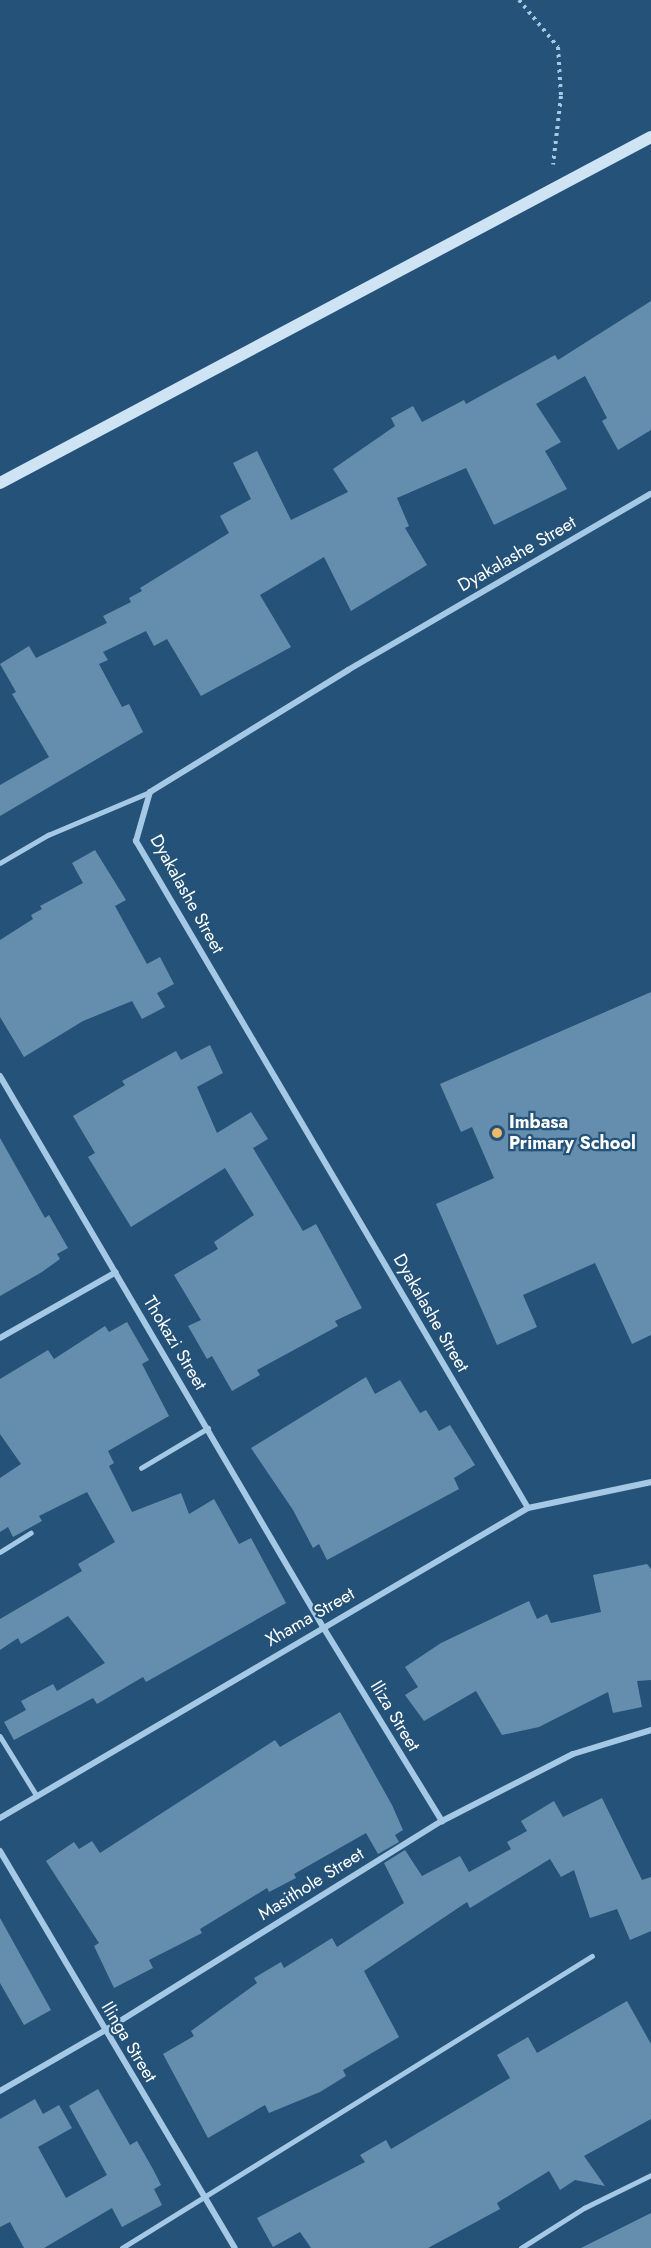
<!DOCTYPE html>
<html>
<head>
<meta charset="utf-8">
<style>
	body { margin:0 }
	#map { position:relative; width:651px; height:2248px; overflow:hidden; background:#245279; font-family:Jost,sans-serif }
	div>[style] { position:absolute }
	.building>* { inset:0; background:#658eae }
	.path>* { height:4px; margin-top:-2px; transform-origin:0; background:repeating-linear-gradient(90deg,#a5c8e4 0 3px,transparent 0 7.5px) }
	.service>* { height:4.5px; margin:-2.25px; padding:0 2.25px; transform-origin:2.25px; border-radius:2.25px; background:#a5c8e4 }
	.minor>* { height:6px; margin:-3px; padding:0 3px; transform-origin:3px; border-radius:3px; background:#a5c8e4 }
	.secondary>* { height:12px; margin:-6px; padding:0 6px; transform-origin:6px; border-radius:6px; background:#cee3f4 }
	.dots>* { width:16px; height:16px; translate:-50% -50%; box-sizing:border-box; border:3px solid #245279; border-radius:50% }
	span { translate:-50% -50%; white-space:nowrap; text-align:center; line-height:1.15; -webkit-text-stroke:4.5px #245279; paint-order:stroke }
	.street-label { font-size:18px; color:#fff }
	.poi-label { font-size:18px; color:#fff; font-weight:700 }
	.left { translate:0 -50%; text-align:left }
</style>
</head>
<body>
<div id="map">
	<div class="building">
		<i style="clip-path:polygon(651px 301px,651px 430px,618px 450px,602px 421px,607px 418px,585px 376px,536px 404px,561px 442px,545px 451px,567px 489px,494px 525px,466px 468px,397px 498px,409px 526px,405px 528px,427px 565px,351px 611px,324px 557px,260px 595px,291px 647px,201px 696px,167px 639px,154px 646px,146px 631px,103px 652px,108px 660px,99px 664px,122px 707px,129px 704px,143px 732px,0 816px,0 785px,49px 757px,12px 694px,16px 692px,0 664px,29px 646px,36px 658px,107px 623px,103px 616px,131px 602px,129px 598px,142px 591px,140px 588px,229px 533px,220px 516px,251px 499px,233px 463px,257px 451px,291px 520px,348px 492px,333px 469px,395px 426px,391px 418px,413px 406px,422px 422px,464px 400px,466px 404px,555px 355px,558px 360px)"></i>
		<i style="clip-path:polygon(95px 850px,126px 900px,115px 906px,147px 964px,160px 957px,174px 984px,157px 993px,165px 1007px,142px 1019px,132px 1001px,83px 1021px,24px 1057px,0 1017px,0 940px,33px 919px,31px 915px,42px 909px,40px 906px,83px 883px,72px 863px)"></i>
		<i style="clip-path:polygon(651px 992px,651px 1335px,632px 1344px,595px 1263px,523px 1295px,537px 1327px,497px 1345px,436px 1204px,494px 1178px,472px 1127px,461px 1132px,440px 1084px)"></i>
		<i style="clip-path:polygon(210px 1045px,223px 1073px,197px 1087px,217px 1133px,251px 1112px,268px 1139px,253px 1148px,303px 1231px,316px 1224px,362px 1308px,335px 1321px,338px 1326px,257px 1370px,260px 1375px,232px 1391px,212px 1356px,207px 1359px,188px 1326px,201px 1320px,174px 1275px,218px 1249px,214px 1242px,254px 1215px,225px 1168px,131px 1227px,88px 1157px,95px 1153px,73px 1116px,125px 1085px,122px 1081px,176px 1051px,181px 1060px)"></i>
		<i style="clip-path:polygon(0 1138px,45px 1218px,49px 1215px,68px 1248px,57px 1254px,60px 1259px,42px 1272px,0 1296px)"></i>
		<i style="clip-path:polygon(127px 1322px,149px 1360px,142px 1364px,169px 1416px,108px 1451px,114px 1463px,109px 1466px,132px 1512px,181px 1493px,189px 1514px,214px 1499px,239px 1544px,251px 1538px,286px 1603px,146px 1682px,143px 1677px,97px 1704px,93px 1698px,14px 1740px,4px 1722px,26px 1710px,21px 1701px,53px 1684px,57px 1691px,105px 1663px,68px 1616px,21px 1644px,18px 1638px,0 1650px,0 1619px,82px 1571px,78px 1564px,115px 1542px,87px 1492px,39px 1516px,42px 1521px,13px 1537px,8px 1527px,0 1532px,0 1478px,21px 1464px,0 1434px,0 1379px,48px 1350px,54px 1359px,105px 1326px,109px 1332px)"></i>
		<i style="clip-path:polygon(366px 1377px,375px 1394px,400px 1380px,420px 1413px,426px 1410px,439px 1431px,450px 1425px,475px 1465px,454px 1478px,459px 1489px,327px 1560px,319px 1544px,313px 1548px,293px 1510px,251px 1448px)"></i>
		<i style="clip-path:polygon(647px 1564px,651px 1569px,651px 1680px,637px 1681px,642px 1707px,613px 1713px,608px 1692px,539px 1727px,502px 1735px,476px 1691px,424px 1721px,405px 1695px,418px 1687px,405px 1667px,441px 1643px,529px 1601px,537px 1619px,547px 1614px,551px 1623px,601px 1612px,593px 1575px)"></i>
		<i style="clip-path:polygon(340px 1712px,392px 1805px,403px 1830px,395px 1835px,399px 1842px,378px 1854px,366px 1833px,294px 1874px,296px 1878px,269px 1892px,267px 1888px,200px 1929px,202px 1933px,149px 1960px,153px 1968px,114px 1988px,94px 1946px,99px 1943px,46px 1861px,74px 1842px,79px 1849px,92px 1841px,100px 1853px,275px 1740px,280px 1747px)"></i>
		<i style="clip-path:polygon(602px 1798px,642px 1880px,651px 1877px,651px 1931px,630px 1940px,617px 1909px,590px 1918px,574px 1870px,561px 1877px,550px 1859px,470px 1908px,467px 1902px,364px 1971px,399px 2037px,343px 2070px,346px 2076px,320px 2092px,269px 2113px,265px 2105px,208px 2138px,163px 2054px,194px 2036px,191px 2031px,257px 1983px,254px 1978px,281px 1962px,284px 1968px,332px 1938px,337px 1947px,404px 1903px,384px 1863px,405px 1850px,422px 1876px,460px 1856px,469px 1872px,511px 1849px,507px 1842px,527px 1831px,521px 1821px,554px 1801px,563px 1817px)"></i>
		<i style="clip-path:polygon(0 1918px,51px 2010px,24px 2025px,0 1983px)"></i>
		<i style="clip-path:polygon(627px 2001px,651px 2044px,651px 2119px,584px 2156px,605px 2186px,575px 2180px,560px 2190px,549px 2171px,497px 2203px,500px 2209px,428px 2248px,311px 2248px,300px 2232px,273px 2247px,257px 2218px,365px 2162px,360px 2155px,386px 2140px,391px 2149px,510px 2078px,497px 2055px,528px 2037px,537px 2053px)"></i>
		<i style="clip-path:polygon(98px 2089px,130px 2145px,137px 2141px,154px 2171px,161px 2185px,154px 2189px,162px 2205px,122px 2227px,112px 2208px,44px 2248px,24px 2248px,10px 2222px,0 2227px,0 2119px,35px 2099px,43px 2114px,59px 2105px,72px 2128px,38px 2147px,66px 2198px,107px 2175px,69px 2106px)"></i>
		<i style="clip-path:polygon(651px 2213px,651px 2248px,581px 2248px)"></i>
	</div>
	<div class="path">
		<i style="left:519px;top:0;width:61px;rotate:50.3deg"></i>
		<i style="left:558px;top:47px;width:49px;rotate:86.5deg"></i>
		<i style="left:561px;top:96px;width:69px;rotate:96.6deg"></i>
	</div>
	<div class="service">
		<i style="left:0;top:863px;width:56px;rotate:-30.3deg"></i>
		<i style="left:48px;top:835px;width:111px;rotate:-22.9deg"></i>
		<i style="left:141px;top:1468px;width:78px;rotate:-30.8deg"></i>
		<i style="left:0;top:1552px;width:36px;rotate:-32deg"></i>
		<i style="left:0;top:1736px;width:70px;rotate:58.3deg"></i>
		<i style="left:122px;top:2248px;width:553px;rotate:-31.85deg"></i>
		<i style="left:521px;top:2248px;width:75px;rotate:-32.4deg"></i>
		<i style="left:584px;top:2208px;width:75px;rotate:-26.2deg"></i>
	</div>
	<div class="minor">
		<i style="left:0;top:1076px;width:639px;rotate:59.62deg"></i>
		<i style="left:323px;top:1627px;width:228px;rotate:58.5deg"></i>
		<i style="left:0;top:1338px;width:133px;rotate:-29.6deg"></i>
		<i style="left:528px;top:1508px;width:774px;rotate:-120.44deg"></i>
		<i style="left:136px;top:841px;width:51px;rotate:-74.1deg"></i>
		<i style="left:150px;top:792px;width:233px;rotate:-31.6deg"></i>
		<i style="left:348px;top:670px;width:350px;rotate:-30.2deg"></i>
		<i style="left:0;top:1818px;width:612px;rotate:-30.42deg"></i>
		<i style="left:528px;top:1508px;width:126px;rotate:-11.9deg"></i>
		<i style="left:0;top:1851px;width:461px;rotate:59.4deg"></i>
		<i style="left:0;top:2091px;width:120px;rotate:-30deg"></i>
		<i style="left:104px;top:2031px;width:398px;rotate:-31.9deg"></i>
		<i style="left:442px;top:1821px;width:147px;rotate:-27.1deg"></i>
		<i style="left:573px;top:1754px;width:82px;rotate:-17.1deg"></i>
	</div>
	<div class="secondary">
		<i style="left:0;top:483px;width:737px;rotate:-27.99deg"></i>
	</div>
	<div class="dots">
		<i style="left:497px;top:1133px;background:#eeb969"></i>
	</div>
	<div class="street-label">
		<span style="left:517px;top:554px;rotate:-30deg">Dyakalashe Street</span>
		<span style="left:187px;top:894px;rotate:61deg">Dyakalashe Street</span>
		<span style="left:431px;top:1313px;rotate:60deg">Dyakalashe Street</span>
		<span style="left:175px;top:1343px;rotate:59deg">Thokazi Street</span>
		<span style="left:310px;top:1617px;rotate:-30deg">Xhama Street</span>
		<span style="left:395px;top:1716px;rotate:59deg">Iliza Street</span>
		<span style="left:311px;top:1884px;rotate:-32deg">Masithole Street</span>
		<span style="left:129px;top:2042px;rotate:59deg">Ilinga Street</span>
	</div>
	<div class="poi-label">
		<span class="left" style="left:509px;top:1133px">Imbasa<br>Primary School</span>
	</div>
</div>
</body>
</html>
